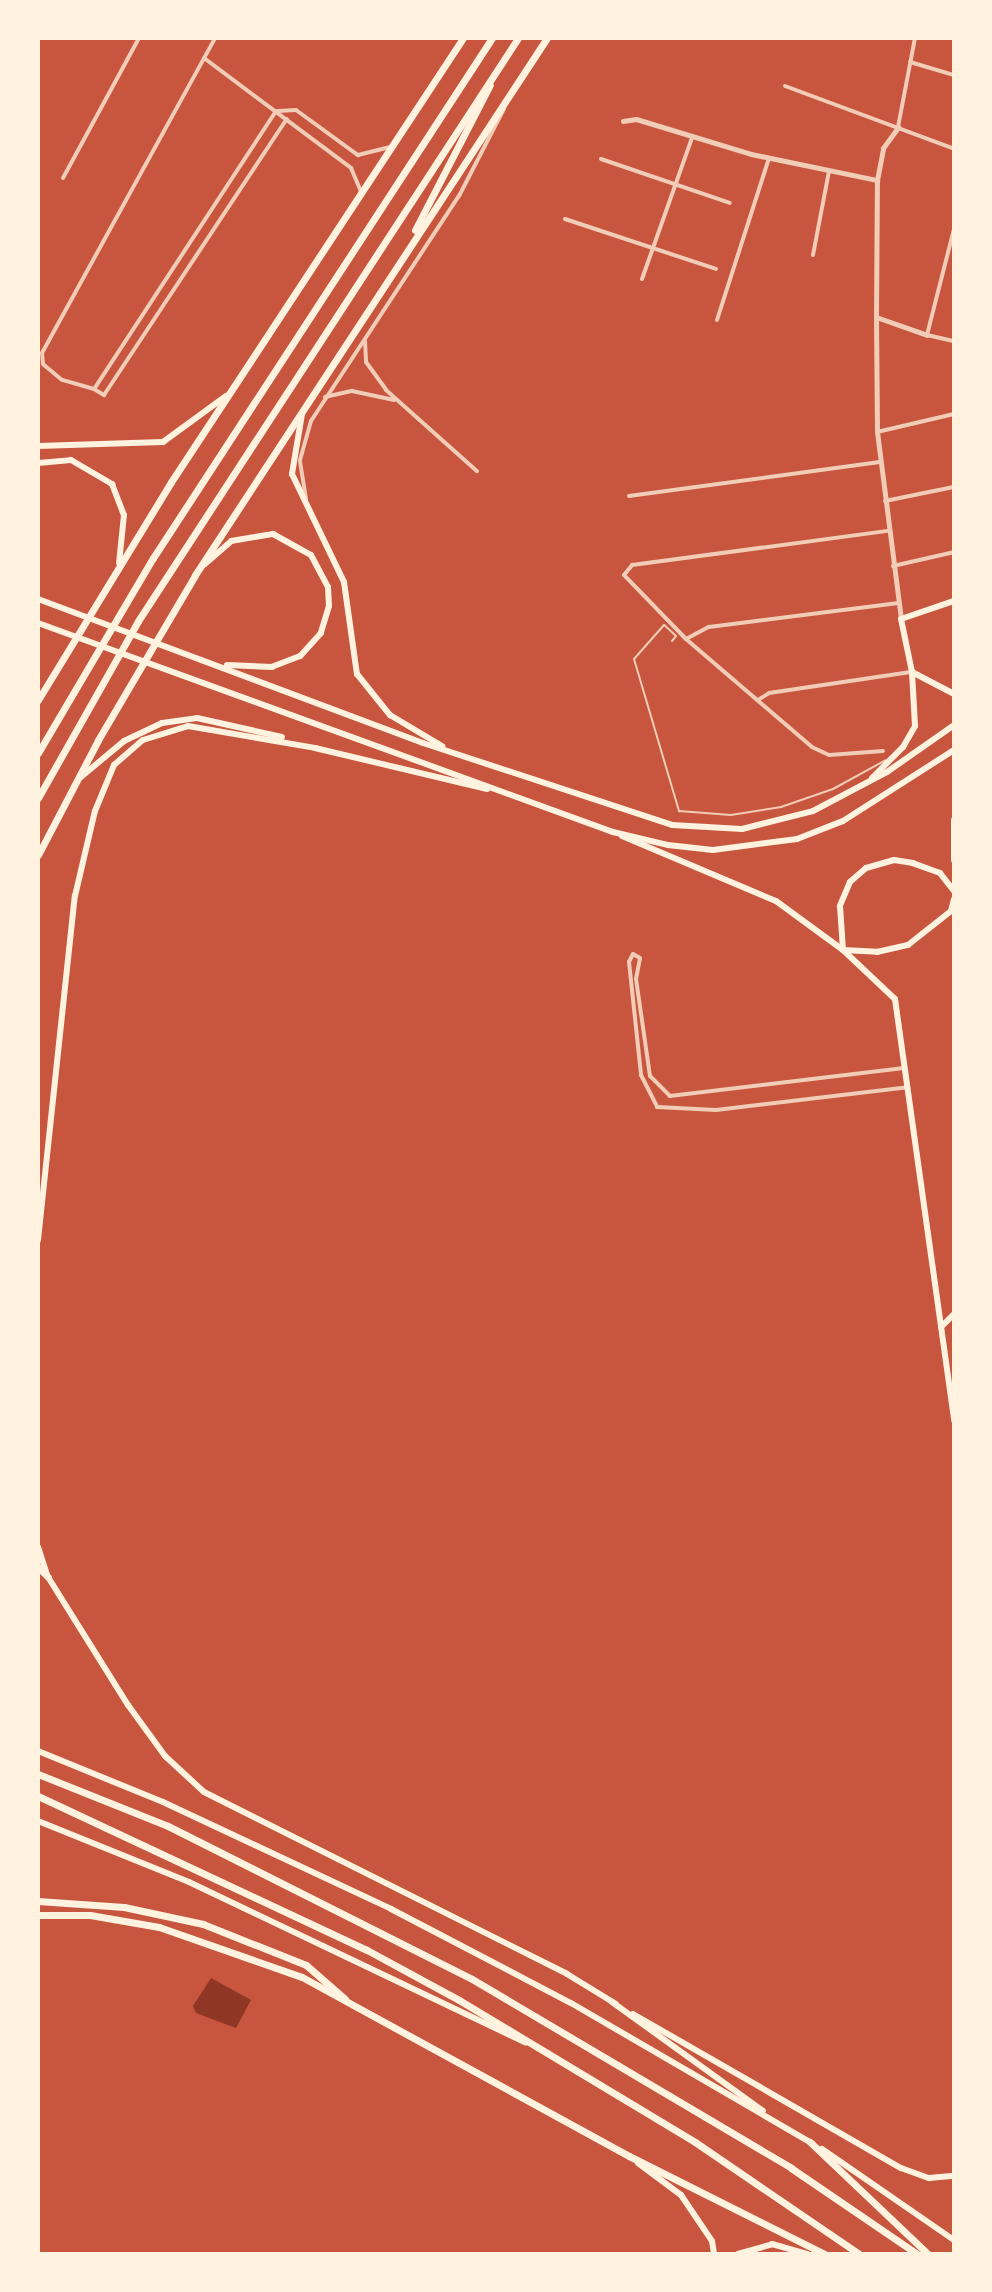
<!DOCTYPE html>
<html>
<head>
<meta charset="utf-8">
<style>
	body { margin:0 }
	#map { position:relative; width:992px; height:2292px; overflow:hidden; background:#c8553d; font-family:Quicksand,sans-serif }
	div>[style] { position:absolute }
	.water>* { inset:0; background:#8f3625 }
	.service>* { height:2px; margin:-1px; padding:0 1px; transform-origin:1px; border-radius:1px; background:#f1ccb7 }
	.minor>* { height:4px; margin:-2px; padding:0 2px; transform-origin:2px; border-radius:2px; background:#f1ccb7 }
	.tertiary>* { height:5px; margin:-2.5px; padding:0 2.5px; transform-origin:2.5px; border-radius:2.5px; background:#f1ccb7 }
	.secondary>* { height:6px; margin:-3px; padding:0 3px; transform-origin:3px; border-radius:3px; background:#fff3e0 }
	.primary>* { height:6px; margin:-3px; padding:0 3px; transform-origin:3px; border-radius:3px; background:#fff3e0 }
	.trunk>* { height:7px; margin:-3.5px; padding:0 3.5px; transform-origin:3.5px; border-radius:3.5px; background:#fff3e0 }
	.motorway>* { height:7px; margin:-3.5px; padding:0 3.5px; transform-origin:3.5px; border-radius:3.5px; background:#fff3e0 }
	span { translate:-50% -50%; white-space:nowrap; text-align:center; line-height:1.15; -webkit-text-stroke:7px #fff3e0; paint-order:stroke }
	.frame { position:absolute; inset:0; border:40px solid #fff3e0; pointer-events:none }
</style>
</head>
<body>
<div id="map">
	<div class="water">
		<i style="clip-path:polygon(211px 1978px,251px 2000px,236px 2028px,196px 2013px,193px 2006px)"></i>
	</div>
	<div class="service">
		<i style="left:672px;top:641px;width:6px;rotate:-51deg"></i>
		<i style="left:676px;top:636px;width:16px;rotate:-137deg"></i>
		<i style="left:664px;top:625px;width:45px;rotate:131.4deg"></i>
		<i style="left:634px;top:659px;width:159px;rotate:73.5deg"></i>
		<i style="left:679px;top:811px;width:52px;rotate:4.4deg"></i>
		<i style="left:731px;top:815px;width:51px;rotate:-9.1deg"></i>
		<i style="left:781px;top:807px;width:55px;rotate:-19.1deg"></i>
		<i style="left:833px;top:789px;width:60px;rotate:-28.7deg"></i>
	</div>
	<div class="minor">
		<i style="left:204px;top:58px;width:184px;rotate:36.8deg"></i>
		<i style="left:351px;top:168px;width:25px;rotate:67deg"></i>
		<i style="left:910px;top:62px;width:46px;rotate:16.5deg"></i>
		<i style="left:785px;top:86px;width:180px;rotate:20.4deg"></i>
		<i style="left:276px;top:111px;width:332px;rotate:123.2deg"></i>
		<i style="left:94px;top:389px;width:12px;rotate:31deg"></i>
		<i style="left:104px;top:395px;width:331px;rotate:-56.5deg"></i>
		<i style="left:278px;top:111px;width:18px;rotate:-3deg"></i>
		<i style="left:296px;top:110px;width:77px;rotate:36deg"></i>
		<i style="left:358px;top:155px;width:32px;rotate:-14deg"></i>
		<i style="left:898px;top:127px;width:91px;rotate:-79.2deg"></i>
		<i style="left:601px;top:159px;width:136px;rotate:18.8deg"></i>
		<i style="left:63px;top:178px;width:159px;rotate:-61.5deg"></i>
		<i style="left:565px;top:219px;width:159px;rotate:18.3deg"></i>
		<i style="left:954px;top:229px;width:109px;rotate:104.3deg"></i>
		<i style="left:927px;top:335px;width:28px;rotate:13deg"></i>
		<i style="left:813px;top:255px;width:86px;rotate:-79.2deg"></i>
		<i style="left:642px;top:279px;width:150px;rotate:-70.5deg"></i>
		<i style="left:717px;top:320px;width:170px;rotate:-72.2deg"></i>
		<i style="left:365px;top:341px;width:21px;rotate:87deg"></i>
		<i style="left:366px;top:362px;width:34px;rotate:54deg"></i>
		<i style="left:386px;top:390px;width:122px;rotate:41.7deg"></i>
		<i style="left:94px;top:389px;width:33px;rotate:-164deg"></i>
		<i style="left:62px;top:380px;width:25px;rotate:-140deg"></i>
		<i style="left:43px;top:364px;width:11px;rotate:-95deg"></i>
		<i style="left:42px;top:353px;width:359px;rotate:-61.2deg"></i>
		<i style="left:325px;top:397px;width:28px;rotate:-13deg"></i>
		<i style="left:352px;top:391px;width:43px;rotate:12.1deg"></i>
		<i style="left:877px;top:432px;width:79px;rotate:-13.2deg"></i>
		<i style="left:629px;top:496px;width:253px;rotate:-7.7deg"></i>
		<i style="left:306px;top:499px;width:39px;rotate:-99deg"></i>
		<i style="left:300px;top:460px;width:41px;rotate:-74.2deg"></i>
		<i style="left:311px;top:421px;width:269px;rotate:-56.7deg"></i>
		<i style="left:459px;top:196px;width:98px;rotate:-62.7deg"></i>
		<i style="left:885px;top:501px;width:70px;rotate:-11.5deg"></i>
		<i style="left:893px;top:566px;width:63px;rotate:-12.9deg"></i>
		<i style="left:686px;top:639px;width:26px;rotate:-28deg"></i>
		<i style="left:709px;top:627px;width:191px;rotate:-7.2deg"></i>
		<i style="left:758px;top:700px;width:13px;rotate:-32deg"></i>
		<i style="left:769px;top:693px;width:145px;rotate:-8.4deg"></i>
		<i style="left:883px;top:751px;width:54px;rotate:175.8deg"></i>
		<i style="left:829px;top:755px;width:19px;rotate:-155deg"></i>
		<i style="left:812px;top:747px;width:166px;rotate:-139.4deg"></i>
		<i style="left:686px;top:639px;width:89px;rotate:-134.1deg"></i>
		<i style="left:624px;top:575px;width:13px;rotate:-51deg"></i>
		<i style="left:632px;top:565px;width:258px;rotate:-7.6deg"></i>
		<i style="left:904px;top:1068px;width:236px;rotate:173.2deg"></i>
		<i style="left:670px;top:1096px;width:28px;rotate:-135deg"></i>
		<i style="left:650px;top:1076px;width:98px;rotate:-98.2deg"></i>
		<i style="left:636px;top:979px;width:21px;rotate:-79deg"></i>
		<i style="left:640px;top:958px;width:8px;rotate:-150deg"></i>
		<i style="left:633px;top:954px;width:9px;rotate:117deg"></i>
		<i style="left:629px;top:962px;width:114px;rotate:83.9deg"></i>
		<i style="left:641px;top:1075px;width:36px;rotate:63deg"></i>
		<i style="left:657px;top:1107px;width:59px;rotate:2.9deg"></i>
		<i style="left:716px;top:1110px;width:193px;rotate:-6.8deg"></i>
	</div>
	<div class="tertiary">
		<i style="left:623px;top:121px;width:13px;rotate:-9deg"></i>
		<i style="left:636px;top:119px;width:120px;rotate:16.9deg"></i>
		<i style="left:751px;top:154px;width:129px;rotate:11.7deg"></i>
		<i style="left:876px;top:317px;width:137px;rotate:-89.6deg"></i>
		<i style="left:877px;top:180px;width:33px;rotate:-79deg"></i>
		<i style="left:883px;top:148px;width:26px;rotate:-54deg"></i>
		<i style="left:901px;top:619px;width:189px;rotate:-97.3deg"></i>
		<i style="left:877px;top:432px;width:115px;rotate:-90.5deg"></i>
		<i style="left:876px;top:317px;width:54px;rotate:19.4deg"></i>
	</div>
	<div class="secondary">
		<i style="left:912px;top:672px;width:47px;rotate:27.6deg"></i>
		<i style="left:872px;top:778px;width:44px;rotate:-45deg"></i>
		<i style="left:903px;top:747px;width:24px;rotate:-60deg"></i>
		<i style="left:915px;top:726px;width:54px;rotate:-93.2deg"></i>
		<i style="left:912px;top:672px;width:54px;rotate:-101.7deg"></i>
		<i style="left:901px;top:619px;width:56px;rotate:-18.8deg"></i>
		<i style="left:954px;top:820px;width:40px;rotate:90deg"></i>
		<i style="left:622px;top:836px;width:167px;rotate:22.9deg"></i>
		<i style="left:776px;top:901px;width:83px;rotate:36.2deg"></i>
		<i style="left:843px;top:950px;width:71px;rotate:43.3deg"></i>
		<i style="left:895px;top:999px;width:426px;rotate:82deg"></i>
		<i style="left:954px;top:891px;width:23px;rotate:-128deg"></i>
		<i style="left:940px;top:873px;width:29px;rotate:-160deg"></i>
		<i style="left:913px;top:863px;width:19px;rotate:-171deg"></i>
		<i style="left:894px;top:860px;width:29px;rotate:164deg"></i>
		<i style="left:866px;top:868px;width:21px;rotate:139deg"></i>
		<i style="left:850px;top:882px;width:26px;rotate:113deg"></i>
		<i style="left:840px;top:906px;width:44px;rotate:86.1deg"></i>
		<i style="left:843px;top:950px;width:34px;rotate:3deg"></i>
		<i style="left:877px;top:952px;width:32px;rotate:-13deg"></i>
		<i style="left:908px;top:945px;width:55px;rotate:-38.3deg"></i>
		<i style="left:951px;top:911px;width:12px;rotate:-76deg"></i>
		<i style="left:941px;top:1327px;width:18px;rotate:-45deg"></i>
		<i style="left:567px;top:1974px;width:57px;rotate:31.5deg"></i>
		<i style="left:633px;top:2014px;width:309px;rotate:29.9deg"></i>
		<i style="left:901px;top:2168px;width:30px;rotate:20deg"></i>
		<i style="left:929px;top:2178px;width:25px;rotate:-5deg"></i>
		<i style="left:638px;top:2163px;width:54px;rotate:36.7deg"></i>
		<i style="left:681px;top:2195px;width:55px;rotate:56deg"></i>
		<i style="left:712px;top:2241px;width:13px;rotate:81deg"></i>
		<i style="left:738px;top:2254px;width:35px;rotate:-16deg"></i>
		<i style="left:772px;top:2244px;width:37px;rotate:16deg"></i>
	</div>
	<div class="primary">
		<i style="left:302px;top:414px;width:61px;rotate:99.5deg"></i>
		<i style="left:292px;top:474px;width:120px;rotate:64.3deg"></i>
		<i style="left:344px;top:582px;width:93px;rotate:82deg"></i>
		<i style="left:357px;top:674px;width:53px;rotate:51.2deg"></i>
		<i style="left:390px;top:715px;width:61px;rotate:30.8deg"></i>
		<i style="left:38px;top:446px;width:125px;rotate:-1.8deg"></i>
		<i style="left:163px;top:442px;width:78px;rotate:-36.1deg"></i>
		<i style="left:38px;top:463px;width:33px;rotate:-5deg"></i>
		<i style="left:71px;top:460px;width:48px;rotate:30.3deg"></i>
		<i style="left:112px;top:484px;width:33px;rotate:69deg"></i>
		<i style="left:124px;top:515px;width:48px;rotate:95.9deg"></i>
		<i style="left:205px;top:564px;width:35px;rotate:-41deg"></i>
		<i style="left:231px;top:541px;width:43px;rotate:-9.5deg"></i>
		<i style="left:273px;top:534px;width:43px;rotate:28.9deg"></i>
		<i style="left:311px;top:555px;width:36px;rotate:62deg"></i>
		<i style="left:328px;top:587px;width:19px;rotate:87deg"></i>
		<i style="left:329px;top:606px;width:28px;rotate:107deg"></i>
		<i style="left:321px;top:633px;width:31px;rotate:132deg"></i>
		<i style="left:300px;top:656px;width:30px;rotate:159deg"></i>
		<i style="left:272px;top:667px;width:45px;rotate:-177.5deg"></i>
		<i style="left:38px;top:599px;width:411px;rotate:20.5deg"></i>
		<i style="left:423px;top:743px;width:262px;rotate:18.2deg"></i>
		<i style="left:672px;top:825px;width:70px;rotate:3.3deg"></i>
		<i style="left:742px;top:829px;width:73px;rotate:-14.2deg"></i>
		<i style="left:813px;top:811px;width:84px;rotate:-27.8deg"></i>
		<i style="left:887px;top:772px;width:82px;rotate:-35deg"></i>
		<i style="left:38px;top:623px;width:612px;rotate:19.98deg"></i>
		<i style="left:613px;top:832px;width:57px;rotate:13.3deg"></i>
		<i style="left:668px;top:845px;width:45px;rotate:6.3deg"></i>
		<i style="left:713px;top:850px;width:85px;rotate:-7.5deg"></i>
		<i style="left:797px;top:839px;width:49px;rotate:-21.4deg"></i>
		<i style="left:843px;top:821px;width:132px;rotate:-32.6deg"></i>
		<i style="left:315px;top:748px;width:177px;rotate:13.4deg"></i>
		<i style="left:81px;top:777px;width:56px;rotate:-39.9deg"></i>
		<i style="left:124px;top:741px;width:42px;rotate:-25.3deg"></i>
		<i style="left:162px;top:723px;width:35px;rotate:-8deg"></i>
		<i style="left:197px;top:718px;width:87px;rotate:12.6deg"></i>
		<i style="left:38px;top:1240px;width:346px;rotate:-83.9deg"></i>
		<i style="left:75px;top:896px;width:87px;rotate:-76.8deg"></i>
		<i style="left:95px;top:811px;width:50px;rotate:-67.6deg"></i>
		<i style="left:114px;top:765px;width:38px;rotate:-41deg"></i>
		<i style="left:143px;top:740px;width:47px;rotate:-17.3deg"></i>
		<i style="left:188px;top:726px;width:130px;rotate:9.8deg"></i>
		<i style="left:38px;top:1547px;width:32px;rotate:72deg"></i>
		<i style="left:48px;top:1577px;width:151px;rotate:58deg"></i>
		<i style="left:128px;top:1705px;width:63px;rotate:54deg"></i>
		<i style="left:165px;top:1756px;width:53px;rotate:42.7deg"></i>
		<i style="left:204px;top:1792px;width:406px;rotate:26.6deg"></i>
		<i style="left:38px;top:1751px;width:135px;rotate:22.2deg"></i>
		<i style="left:163px;top:1802px;width:252px;rotate:25.1deg"></i>
		<i style="left:391px;top:1909px;width:203px;rotate:27.6deg"></i>
		<i style="left:571px;top:2003px;width:279px;rotate:30.2deg"></i>
		<i style="left:38px;top:1821px;width:163px;rotate:22deg"></i>
		<i style="left:189px;top:1882px;width:373px;rotate:25.5deg"></i>
		<i style="left:612px;top:2002px;width:186px;rotate:35.8deg"></i>
		<i style="left:822px;top:2149px;width:160px;rotate:34.6deg"></i>
	</div>
	<div class="trunk">
		<i style="left:415px;top:230px;width:163px;rotate:-62.7deg"></i>
		<i style="left:38px;top:700px;width:255px;rotate:-58.6deg"></i>
		<i style="left:171px;top:482px;width:531px;rotate:-56.67deg"></i>
		<i style="left:38px;top:753px;width:226px;rotate:-59.5deg"></i>
		<i style="left:153px;top:558px;width:621px;rotate:-56.9deg"></i>
		<i style="left:38px;top:798px;width:203px;rotate:-60.5deg"></i>
		<i style="left:138px;top:621px;width:696px;rotate:-56.9deg"></i>
		<i style="left:38px;top:855px;width:130px;rotate:-62.4deg"></i>
		<i style="left:98px;top:740px;width:191px;rotate:-59.5deg"></i>
		<i style="left:195px;top:575px;width:642px;rotate:-56.76deg"></i>
		<i style="left:38px;top:1567px;width:14px;rotate:45deg"></i>
		<i style="left:38px;top:1774px;width:140px;rotate:21.8deg"></i>
		<i style="left:168px;top:1826px;width:340px;rotate:26.7deg"></i>
		<i style="left:472px;top:1979px;width:371px;rotate:30.6deg"></i>
		<i style="left:791px;top:2168px;width:153px;rotate:34.3deg"></i>
		<i style="left:38px;top:1796px;width:363px;rotate:25.1deg"></i>
		<i style="left:367px;top:1950px;width:105px;rotate:28.5deg"></i>
		<i style="left:459px;top:2000px;width:275px;rotate:31deg"></i>
		<i style="left:695px;top:2142px;width:199px;rotate:34.3deg"></i>
		<i style="left:38px;top:1901px;width:86px;rotate:4deg"></i>
		<i style="left:124px;top:1907px;width:81px;rotate:12.1deg"></i>
		<i style="left:203px;top:1924px;width:111px;rotate:21.7deg"></i>
		<i style="left:306px;top:1965px;width:52px;rotate:41.1deg"></i>
		<i style="left:810px;top:2142px;width:163px;rotate:43.5deg"></i>
	</div>
	<div class="motorway">
		<i style="left:38px;top:1915px;width:52px"></i>
		<i style="left:90px;top:1915px;width:70px;rotate:9.9deg"></i>
		<i style="left:159px;top:1927px;width:151px;rotate:19.3deg"></i>
		<i style="left:302px;top:1977px;width:373px;rotate:28.7deg"></i>
		<i style="left:629px;top:2156px;width:219px;rotate:26.6deg"></i>
	</div>
	<div class="frame"></div>
</div>
</body>
</html>
